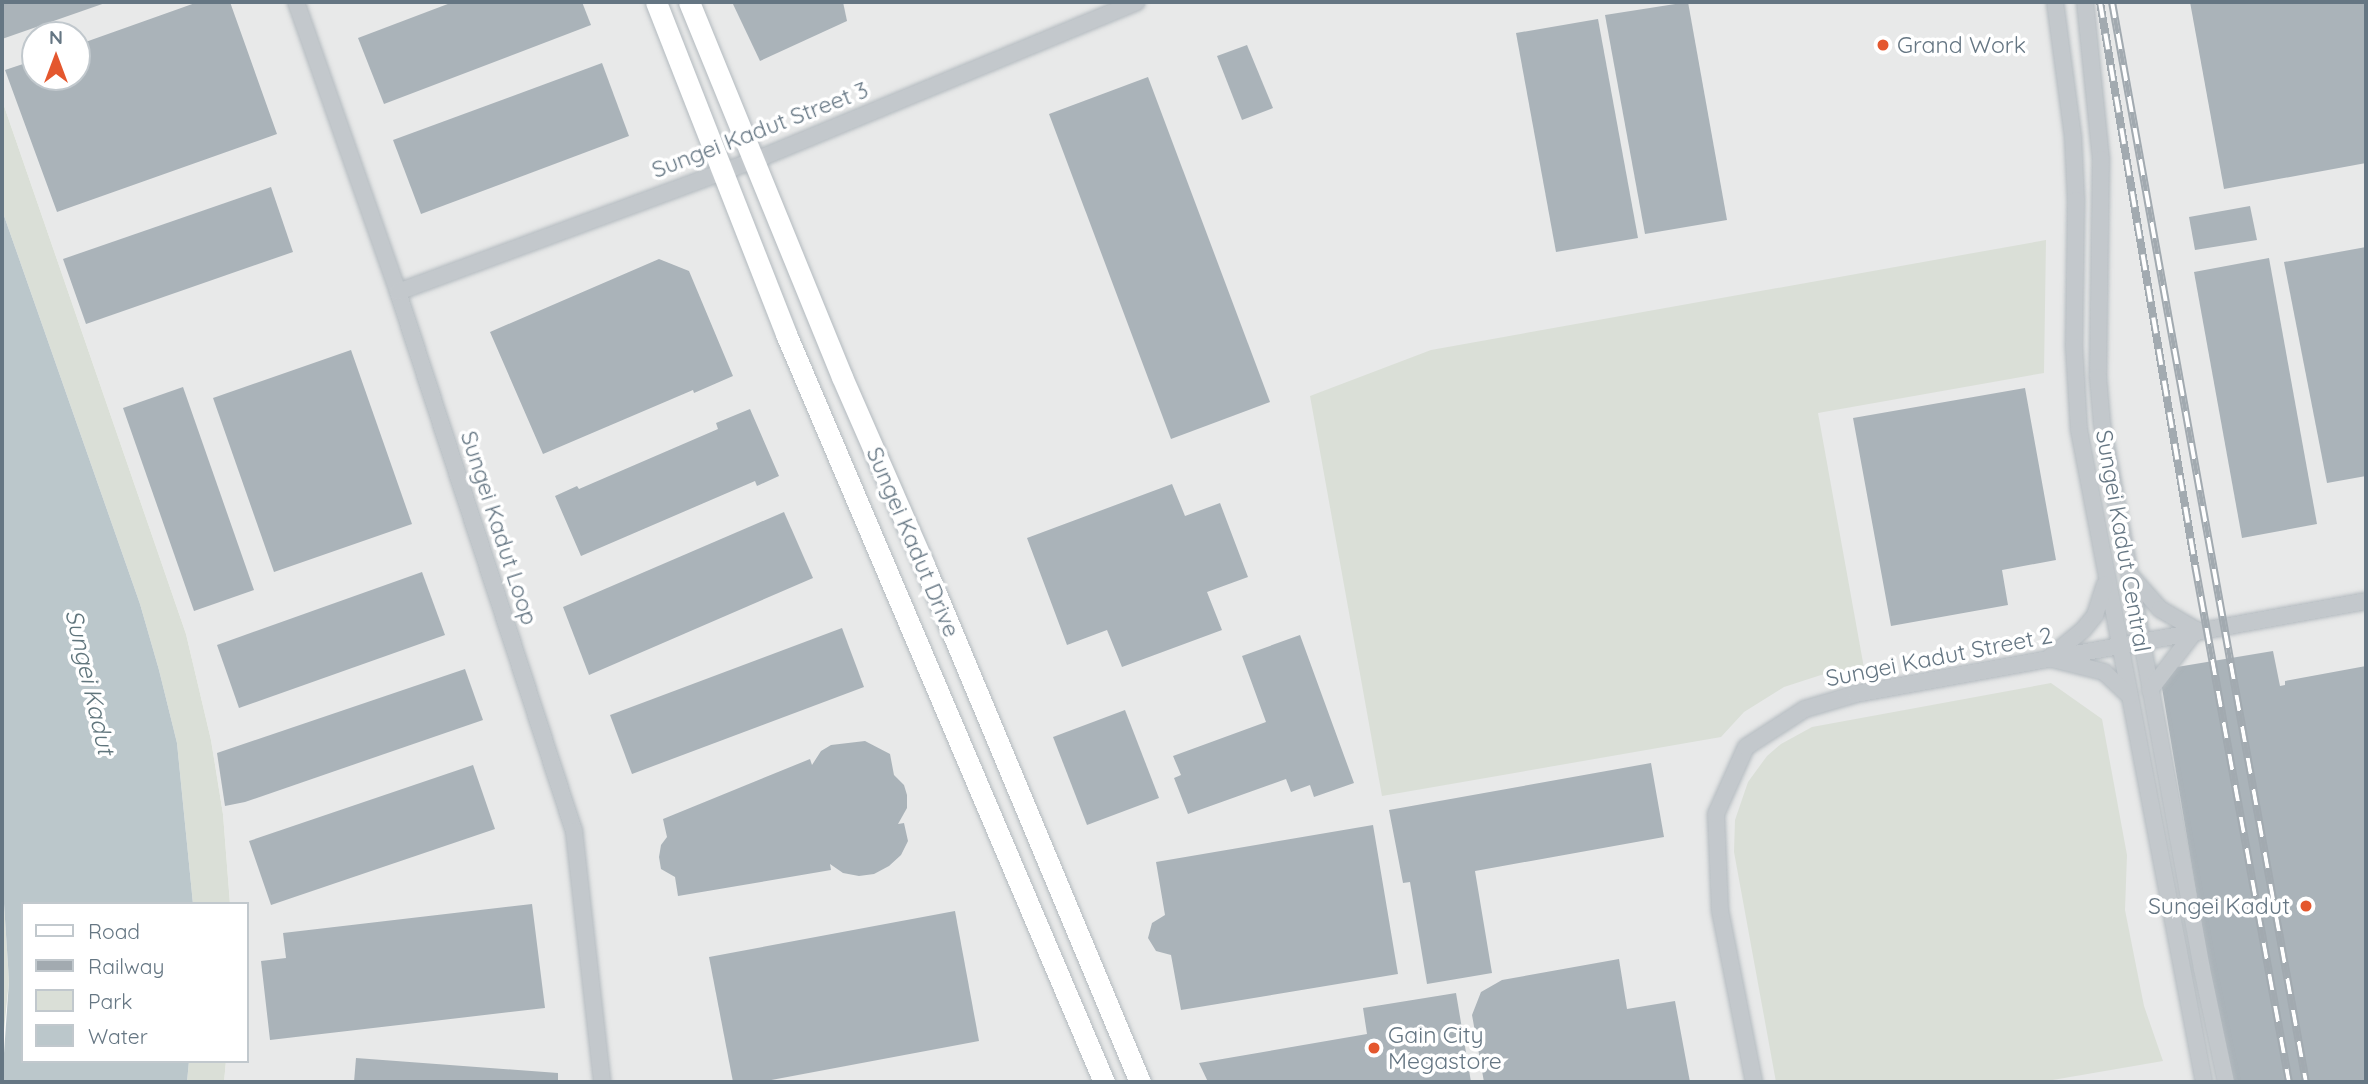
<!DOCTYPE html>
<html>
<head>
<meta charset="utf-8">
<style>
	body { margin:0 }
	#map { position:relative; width:2368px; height:1084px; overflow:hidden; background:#fafaf8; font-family:Quicksand,sans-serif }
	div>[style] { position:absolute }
	.built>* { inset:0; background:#e8e9e9 }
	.green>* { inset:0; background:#dadfd7 }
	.water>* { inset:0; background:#bbc7cb }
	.building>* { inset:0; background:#aab3b9 }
	.roads { filter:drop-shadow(0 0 2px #b3babf) drop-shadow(0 0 2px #b3babf) }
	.minor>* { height:16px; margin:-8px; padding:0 8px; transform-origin:8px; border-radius:8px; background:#c3c8cc }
	.secondary>* { height:21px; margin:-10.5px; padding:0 10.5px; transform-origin:10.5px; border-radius:10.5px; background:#fff }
	.rail>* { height:8px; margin-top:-4px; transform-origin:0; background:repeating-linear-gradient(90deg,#fff 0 16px,#a2aab0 0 32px); box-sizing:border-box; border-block:2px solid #a2aab0 }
	.dots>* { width:19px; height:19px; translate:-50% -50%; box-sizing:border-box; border:4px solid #fff; border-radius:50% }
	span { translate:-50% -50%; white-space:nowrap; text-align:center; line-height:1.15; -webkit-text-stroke:7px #fff; paint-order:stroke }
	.poi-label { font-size:23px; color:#657683 }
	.left { translate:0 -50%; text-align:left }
	.right { translate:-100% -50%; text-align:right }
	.street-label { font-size:23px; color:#657683 }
	.water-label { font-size:24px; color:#60757c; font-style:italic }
	.frame { position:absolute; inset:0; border:4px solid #657683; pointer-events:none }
	.legend { position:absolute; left:21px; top:902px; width:228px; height:161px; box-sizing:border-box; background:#fff; border:2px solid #c1c8cd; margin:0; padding:9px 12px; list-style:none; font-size:21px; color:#657683 }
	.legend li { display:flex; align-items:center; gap:14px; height:35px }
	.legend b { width:35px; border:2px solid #c1c8cd }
	.north { position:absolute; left:21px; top:21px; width:70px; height:70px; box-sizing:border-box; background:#fff; border:2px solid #c1c8cd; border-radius:50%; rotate:0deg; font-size:19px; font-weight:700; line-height:28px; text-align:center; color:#657683 }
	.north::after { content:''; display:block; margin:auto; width:24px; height:32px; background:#e4572e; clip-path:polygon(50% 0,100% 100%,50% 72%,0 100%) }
</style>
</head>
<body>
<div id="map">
	<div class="built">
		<i style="clip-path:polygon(evenodd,2px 2px,2366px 2px,2366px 1082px,224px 1082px,226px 1061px,247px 1061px,247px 904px,230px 904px,223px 814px,211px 740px,186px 634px,2px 100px,2px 2px,35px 35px,77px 35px,77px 77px,35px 77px,35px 35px)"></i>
	</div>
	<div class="green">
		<i style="clip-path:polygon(2px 100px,186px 634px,211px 740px,223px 814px,230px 904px,193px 904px,177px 743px,159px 670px,140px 604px,2px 210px)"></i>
		<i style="clip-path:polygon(2046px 240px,2044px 373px,1818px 413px,1864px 668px,1821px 675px,1784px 687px,1744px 712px,1721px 737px,1382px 796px,1310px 396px,1431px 350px)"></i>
		<i style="clip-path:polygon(2051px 683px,2102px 719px,2127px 855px,2125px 910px,2144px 1006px,2163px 1061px,2041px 1082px,1776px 1082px,1734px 852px,1735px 820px,1748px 782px,1767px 756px,1781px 744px,1812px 727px)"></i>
		<i style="clip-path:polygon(2px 873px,9px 981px,2px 1050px)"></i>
		<i style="clip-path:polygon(189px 1061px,226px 1061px,224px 1082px,187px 1082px)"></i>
	</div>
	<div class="water">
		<i style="clip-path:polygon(2px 210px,140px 604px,159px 670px,177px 743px,193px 904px,23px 904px,23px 1061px,189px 1061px,187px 1082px,2px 1082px,9px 981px,2px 873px)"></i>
	</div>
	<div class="building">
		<i style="clip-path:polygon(2px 2px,108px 2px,2px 39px)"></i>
		<i style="clip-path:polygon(198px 2px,230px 2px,277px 134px,57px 212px,5px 70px,35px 60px,35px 77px,77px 77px,77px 45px)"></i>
		<i style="clip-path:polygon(453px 2px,582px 2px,591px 25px,384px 104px,358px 38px)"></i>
		<i style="clip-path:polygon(732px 2px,843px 2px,847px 21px,760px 61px)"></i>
		<i style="clip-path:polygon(1688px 2px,1727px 220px,1645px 234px,1605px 15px)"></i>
		<i style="clip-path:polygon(2190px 2px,2366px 2px,2366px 163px,2224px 189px)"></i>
		<i style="clip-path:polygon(1598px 19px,1638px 238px,1556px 252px,1516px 33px)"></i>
		<i style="clip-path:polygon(1247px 45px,1273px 108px,1242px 120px,1217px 56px)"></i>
		<i style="clip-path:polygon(602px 63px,629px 136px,421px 214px,393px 140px)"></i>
		<i style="clip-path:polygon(1148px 77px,1270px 402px,1171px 439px,1049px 114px)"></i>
		<i style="clip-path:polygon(271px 187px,293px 252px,86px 324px,63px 259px)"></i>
		<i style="clip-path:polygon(2250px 206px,2257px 240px,2195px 250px,2189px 217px)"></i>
		<i style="clip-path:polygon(2366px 247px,2366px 476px,2327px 483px,2284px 262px)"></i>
		<i style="clip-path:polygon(2269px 258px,2317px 524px,2242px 538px,2194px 272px)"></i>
		<i style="clip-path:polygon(659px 259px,689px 271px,733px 376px,694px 393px,693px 390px,543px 454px,490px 332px)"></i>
		<i style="clip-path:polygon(351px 350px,412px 524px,274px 572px,213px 398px)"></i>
		<i style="clip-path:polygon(183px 387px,254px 590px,194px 611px,123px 408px)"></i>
		<i style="clip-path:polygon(2025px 388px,2056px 560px,2002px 570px,2008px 605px,1891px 626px,1853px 418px)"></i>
		<i style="clip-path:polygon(750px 409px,779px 476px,757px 486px,755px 481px,581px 556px,555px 496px,577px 486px,579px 489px,718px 429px,716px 423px)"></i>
		<i style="clip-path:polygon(1172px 484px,1185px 516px,1220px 503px,1248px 577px,1207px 592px,1222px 630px,1122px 667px,1107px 630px,1067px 645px,1027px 538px)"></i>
		<i style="clip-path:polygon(784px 512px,813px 578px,589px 675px,563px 607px)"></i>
		<i style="clip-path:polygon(422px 572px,445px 635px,239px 708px,217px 645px)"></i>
		<i style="clip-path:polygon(842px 628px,864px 687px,632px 774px,610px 715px)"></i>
		<i style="clip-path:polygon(1300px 635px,1354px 783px,1314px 797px,1310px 785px,1291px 792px,1286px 779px,1188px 814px,1174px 778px,1181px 775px,1173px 756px,1266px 722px,1242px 656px)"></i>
		<i style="clip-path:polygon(2273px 651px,2280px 686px,2285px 685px,2285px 681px,2366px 666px,2366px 1082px,2228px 1082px,2159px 670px)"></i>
		<i style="clip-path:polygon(465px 669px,483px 720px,245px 802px,225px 806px,217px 753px)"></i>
		<i style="clip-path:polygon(1125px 710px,1159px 798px,1087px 825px,1053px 737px)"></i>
		<i style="clip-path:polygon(865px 741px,890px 754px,894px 775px,904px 785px,907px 795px,907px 808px,898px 824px,904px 823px,908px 841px,901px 855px,889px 866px,874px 874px,859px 876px,843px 873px,830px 864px,831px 870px,678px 896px,675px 877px,661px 869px,659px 857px,661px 845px,667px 837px,663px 819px,810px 759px,812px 765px,821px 751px,831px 745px)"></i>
		<i style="clip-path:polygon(1651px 763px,1664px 837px,1475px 871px,1492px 973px,1427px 984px,1410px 882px,1403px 883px,1389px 810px)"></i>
		<i style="clip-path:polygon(473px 765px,495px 829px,271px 905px,249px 841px)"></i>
		<i style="clip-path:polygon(1373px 825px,1398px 974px,1181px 1010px,1171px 955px,1156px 951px,1148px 938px,1152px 923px,1165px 915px,1156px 862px)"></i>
		<i style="clip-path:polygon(532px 904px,545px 1008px,270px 1040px,261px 961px,286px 958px,283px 933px)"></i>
		<i style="clip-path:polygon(955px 911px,979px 1041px,760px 1082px,733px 1082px,709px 957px)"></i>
		<i style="clip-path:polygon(1619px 959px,1627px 1009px,1675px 1001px,1690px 1082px,1484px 1082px,1472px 1015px,1481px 992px,1502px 980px)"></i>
		<i style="clip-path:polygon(1456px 993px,1471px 1082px,1208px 1082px,1199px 1063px,1367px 1034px,1363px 1008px)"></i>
		<i style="clip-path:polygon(356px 1058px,558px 1073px,558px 1082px,354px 1082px)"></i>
	</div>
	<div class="roads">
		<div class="minor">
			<i style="left:296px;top:2px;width:307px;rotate:70.6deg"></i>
			<i style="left:398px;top:292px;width:567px;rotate:71.92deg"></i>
			<i style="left:574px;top:831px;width:253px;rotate:83.6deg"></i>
			<i style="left:2055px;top:2px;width:136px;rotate:82.4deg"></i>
			<i style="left:2073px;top:137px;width:63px;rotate:87.3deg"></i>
			<i style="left:2076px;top:200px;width:147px;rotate:90.8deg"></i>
			<i style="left:2074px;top:347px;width:83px;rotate:86.6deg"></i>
			<i style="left:2079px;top:430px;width:664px;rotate:79.15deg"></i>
			<i style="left:2085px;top:2px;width:158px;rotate:84.2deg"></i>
			<i style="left:2101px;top:159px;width:218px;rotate:90.8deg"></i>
			<i style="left:2098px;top:377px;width:47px;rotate:85.1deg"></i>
			<i style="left:2102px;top:424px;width:554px;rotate:79.6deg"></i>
			<i style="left:2202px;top:969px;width:116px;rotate:78deg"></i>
			<i style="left:398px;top:292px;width:378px;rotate:-20.3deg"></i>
			<i style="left:753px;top:161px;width:415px;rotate:-22.5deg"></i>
			<i style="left:2130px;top:575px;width:45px;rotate:48.6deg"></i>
			<i style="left:2160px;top:609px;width:42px;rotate:30.3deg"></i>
			<i style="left:2050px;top:657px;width:43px;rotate:-39.3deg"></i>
			<i style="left:2083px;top:630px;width:19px;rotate:-51deg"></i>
			<i style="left:2095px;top:615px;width:32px;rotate:-72deg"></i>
			<i style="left:2052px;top:659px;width:54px;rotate:14deg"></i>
			<i style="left:2104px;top:672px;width:35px;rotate:43deg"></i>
			<i style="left:2150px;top:690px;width:76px;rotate:-52.5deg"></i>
			<i style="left:1754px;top:1082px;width:175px;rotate:-101.2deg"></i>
			<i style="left:1720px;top:910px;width:96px;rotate:-92.4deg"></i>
			<i style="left:1716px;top:814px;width:73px;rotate:-65.9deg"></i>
			<i style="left:1746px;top:747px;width:70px;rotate:-32.8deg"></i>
			<i style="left:1805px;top:709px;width:53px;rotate:-16.4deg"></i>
			<i style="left:1856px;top:694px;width:518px;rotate:-10.33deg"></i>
		</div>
		<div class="secondary">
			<i style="left:656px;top:2px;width:357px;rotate:68.6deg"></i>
			<i style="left:786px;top:334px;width:813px;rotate:66.97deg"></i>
			<i style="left:689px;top:2px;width:405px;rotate:67.8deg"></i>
			<i style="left:842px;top:377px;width:205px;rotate:66.4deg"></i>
			<i style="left:924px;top:565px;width:560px;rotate:67.33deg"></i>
		</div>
	</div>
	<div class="rail">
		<i style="left:2100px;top:2px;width:571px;rotate:80.42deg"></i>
		<i style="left:2195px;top:565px;width:525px;rotate:79.7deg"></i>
		<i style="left:2112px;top:2px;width:1097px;rotate:79.82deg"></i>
	</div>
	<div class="dots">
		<i style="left:1883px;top:45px;background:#e4572e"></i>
		<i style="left:2306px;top:906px;background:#e4572e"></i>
		<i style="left:1374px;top:1048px;background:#e4572e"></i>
	</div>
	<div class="poi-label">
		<span class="left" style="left:1897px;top:45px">Grand Work</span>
		<span class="right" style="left:2290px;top:906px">Sungei Kadut</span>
		<span class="left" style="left:1388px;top:1048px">Gain City<br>Megastore</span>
	</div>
	<div class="street-label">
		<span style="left:760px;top:130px;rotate:-21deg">Sungei Kadut Street 3</span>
		<span style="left:499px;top:528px;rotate:72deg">Sungei Kadut Loop</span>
		<span style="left:2123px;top:541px;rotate:80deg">Sungei Kadut Central</span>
		<span style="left:913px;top:542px;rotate:67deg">Sungei Kadut Drive</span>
		<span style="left:1939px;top:657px;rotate:-11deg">Sungei Kadut Street 2</span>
	</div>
	<div class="water-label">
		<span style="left:90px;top:682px;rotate:77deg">Sungei Kadut</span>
	</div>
	<div class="frame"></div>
	<ul class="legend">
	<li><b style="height:9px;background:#fff"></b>Road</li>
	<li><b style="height:9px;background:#a2aab0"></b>Railway</li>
	<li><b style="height:19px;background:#dadfd7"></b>Park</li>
	<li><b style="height:19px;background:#bbc7cb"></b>Water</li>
	</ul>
	<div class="north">N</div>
</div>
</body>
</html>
